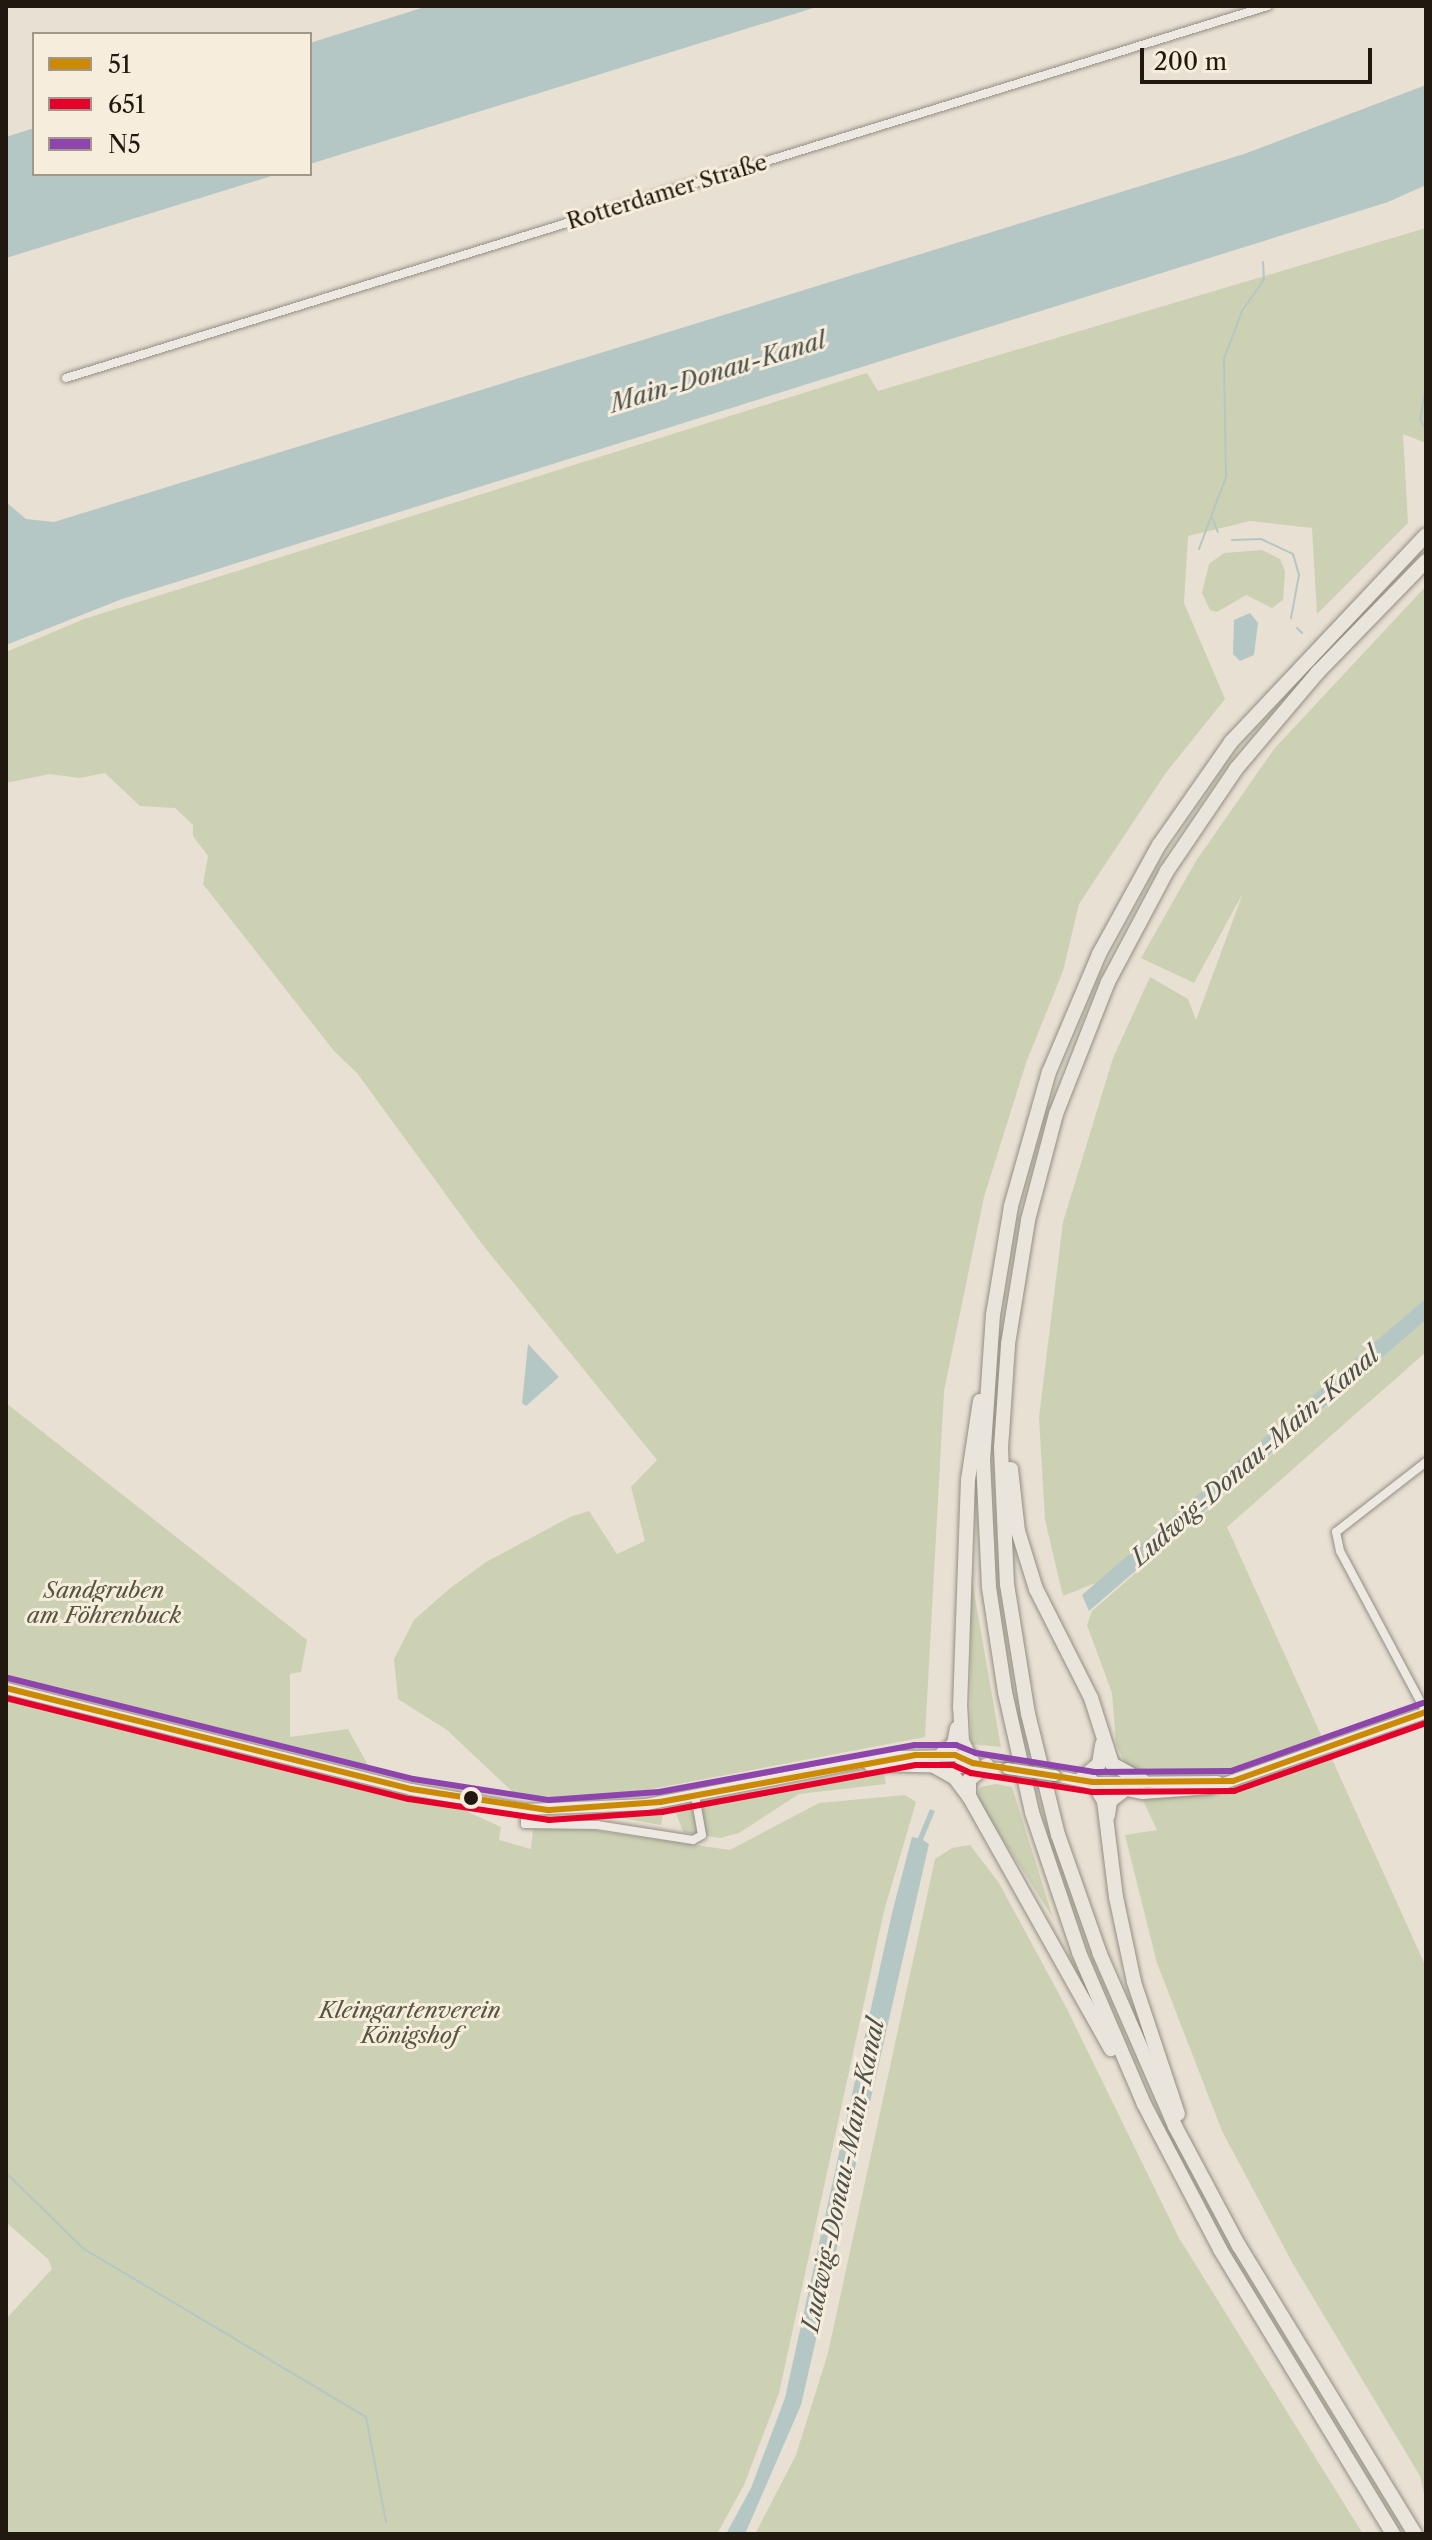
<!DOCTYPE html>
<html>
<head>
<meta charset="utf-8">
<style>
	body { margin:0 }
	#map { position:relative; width:1432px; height:2540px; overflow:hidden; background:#e8e0d2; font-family:"Libre Caslon Text",serif }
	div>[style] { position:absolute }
	.green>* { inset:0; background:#ccd1b3 }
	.water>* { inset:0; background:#b4c7c5 }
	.stream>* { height:2px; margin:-1px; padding:0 1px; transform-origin:1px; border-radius:1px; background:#b4c7c5 }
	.roads { filter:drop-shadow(0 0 2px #938e84) drop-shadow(0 0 2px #938e84) }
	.street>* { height:8px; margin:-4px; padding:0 4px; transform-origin:4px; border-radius:4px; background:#ede8e1 }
	.secondary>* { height:11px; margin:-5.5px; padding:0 5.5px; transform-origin:5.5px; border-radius:5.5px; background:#ede8e1 }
	.highway>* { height:14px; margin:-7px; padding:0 7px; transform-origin:7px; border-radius:7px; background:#eae5dc }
	.bridges { filter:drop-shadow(0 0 2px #77726a) drop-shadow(0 0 2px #77726a) }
	.secondary-bridge>* { height:11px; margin:-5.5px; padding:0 5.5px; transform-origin:5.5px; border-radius:5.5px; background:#ede8e1 }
	.bus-1>* { height:6px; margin:-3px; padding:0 3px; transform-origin:3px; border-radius:3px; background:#cc8a03 }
	.bus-2>* { height:6px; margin:-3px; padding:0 3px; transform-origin:3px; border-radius:3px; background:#e4002b }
	.bus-3>* { height:6px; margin:-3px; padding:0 3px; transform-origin:3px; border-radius:3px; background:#8e44ad }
	.dots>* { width:22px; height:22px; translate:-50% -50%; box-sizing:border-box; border:4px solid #f6eddc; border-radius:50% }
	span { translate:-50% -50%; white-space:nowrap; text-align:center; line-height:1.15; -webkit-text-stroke:6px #f6eddc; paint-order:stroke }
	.street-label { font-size:22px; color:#21190f }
	.park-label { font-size:22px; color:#555540; font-style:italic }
	.water-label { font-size:24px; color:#4d524d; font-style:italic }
	.frame { position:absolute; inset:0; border:8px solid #21190f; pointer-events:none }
	.legend { position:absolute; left:32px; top:32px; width:280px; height:144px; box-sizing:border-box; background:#f6eddc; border:2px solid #a1988a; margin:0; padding:10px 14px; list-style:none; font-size:24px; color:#21190f }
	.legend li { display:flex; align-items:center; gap:16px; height:40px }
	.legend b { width:40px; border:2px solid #a1988a }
	.scale { position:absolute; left:1140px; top:48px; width:232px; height:36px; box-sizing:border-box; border:4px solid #21190f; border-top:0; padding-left:10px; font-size:24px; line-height:28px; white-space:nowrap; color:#21190f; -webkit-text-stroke:6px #f6eddc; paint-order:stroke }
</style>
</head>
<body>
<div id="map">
	<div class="green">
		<i style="clip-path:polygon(1426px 228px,1426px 443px,1403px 434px,1408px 523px,1317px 614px,1312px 528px,1250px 521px,1188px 536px,1184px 603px,1225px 699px,1165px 774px,1079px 904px,1063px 971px,1026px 1063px,984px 1197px,944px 1391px,925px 1737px,589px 1801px,519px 1798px,447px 1730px,398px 1699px,394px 1659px,414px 1620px,449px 1589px,486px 1562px,570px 1517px,589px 1511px,617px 1554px,645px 1541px,631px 1487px,657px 1460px,482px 1244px,357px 1073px,334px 1051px,203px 884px,208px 856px,193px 836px,193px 825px,175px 808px,140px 806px,105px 773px,79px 778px,50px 774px,6px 783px,6px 652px,84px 619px,867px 373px,878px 391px)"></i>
		<i style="clip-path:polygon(1262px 550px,1280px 559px,1285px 571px,1283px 600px,1272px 608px,1246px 595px,1217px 612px,1210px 610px,1202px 593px,1209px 564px,1224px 553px)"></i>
		<i style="clip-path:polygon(1426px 586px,1426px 1298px,1103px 1580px,1063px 1596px,1045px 1520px,1039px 1417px,1063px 1222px,1113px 1058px,1150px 977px,1188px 999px,1196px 1020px,1243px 893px,1194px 983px,1141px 958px,1196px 861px,1274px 749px)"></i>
		<i style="clip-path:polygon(1426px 1320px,1426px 1352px,1227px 1527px,1426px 1967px,1426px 2503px,1420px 2476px,1293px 2264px,1222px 2131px,1157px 1963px,1125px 1835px,1157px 1830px,1116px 1744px,1112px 1693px,1087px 1625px,1092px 1611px)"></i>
		<i style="clip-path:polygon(6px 1403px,307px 1640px,301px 1672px,290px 1674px,290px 1737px,348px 1729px,369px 1767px,6px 1675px)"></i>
		<i style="clip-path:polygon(970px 1569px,1001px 1747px,971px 1744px)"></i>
		<i style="clip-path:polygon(6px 1692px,457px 1807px,501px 1827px,499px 1840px,531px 1849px,533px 1829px,590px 1830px,730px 1850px,819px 1803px,905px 1795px,916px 1802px,884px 1911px,779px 2393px,744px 2485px,717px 2534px,6px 2534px,6px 2319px,52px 2269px,48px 2259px,6px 2222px)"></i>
		<i style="clip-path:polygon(884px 1774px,886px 1784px,799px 1794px,739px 1833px,720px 1838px,683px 1832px,676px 1813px,663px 1813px,661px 1825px,611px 1816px,611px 1811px)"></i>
		<i style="clip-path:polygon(996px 1784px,1012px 1787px,1053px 1918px,977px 1799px,980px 1787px)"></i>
		<i style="clip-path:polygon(970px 1845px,999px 1883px,1066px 2007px,1179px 2238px,1363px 2534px,755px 2534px,796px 2455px,828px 2353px,935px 1859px,952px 1848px)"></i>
	</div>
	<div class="water">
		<i style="clip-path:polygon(428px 6px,820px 6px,310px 164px,310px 43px)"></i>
		<i style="clip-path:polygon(1426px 85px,1426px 185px,1388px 202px,122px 599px,6px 645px,6px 502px,26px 519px,54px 522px,1244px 154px)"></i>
		<i style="clip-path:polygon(34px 128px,34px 174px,278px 174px,6px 258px,6px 137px)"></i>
		<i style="clip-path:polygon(1250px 613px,1258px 623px,1254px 655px,1240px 661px,1233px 654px,1234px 620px)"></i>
		<i style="clip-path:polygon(1426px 1298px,1426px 1320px,1089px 1611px,1082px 1595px)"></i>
		<i style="clip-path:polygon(528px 1344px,559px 1377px,526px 1406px,522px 1403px)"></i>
		<i style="clip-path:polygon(930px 1809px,935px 1811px,923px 1840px,929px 1844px,801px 2405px,745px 2534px,726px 2534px,751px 2488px,785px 2398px,892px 1913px,912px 1837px,918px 1838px)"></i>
	</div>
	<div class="stream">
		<i style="left:1426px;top:386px;width:34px;rotate:100deg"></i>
		<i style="left:1420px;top:419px;width:13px;rotate:61deg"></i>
		<i style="left:1212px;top:518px;width:15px;rotate:67deg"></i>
		<i style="left:1232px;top:540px;width:29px;rotate:-2deg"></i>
		<i style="left:1261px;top:539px;width:35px;rotate:25deg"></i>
		<i style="left:1293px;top:554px;width:22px;rotate:74deg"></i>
		<i style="left:1299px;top:575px;width:44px;rotate:100.5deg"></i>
		<i style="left:1199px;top:549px;width:77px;rotate:-69.4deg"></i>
		<i style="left:1226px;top:477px;width:118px;rotate:-91deg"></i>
		<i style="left:1224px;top:359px;width:51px;rotate:-69.4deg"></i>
		<i style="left:1242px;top:311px;width:38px;rotate:-55deg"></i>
		<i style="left:1264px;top:280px;width:18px;rotate:-93deg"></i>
		<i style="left:1297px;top:628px;width:7px;rotate:45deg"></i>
		<i style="left:6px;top:2173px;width:109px;rotate:44.3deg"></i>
		<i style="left:84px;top:2249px;width:328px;rotate:30.8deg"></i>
		<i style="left:366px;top:2417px;width:107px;rotate:79.2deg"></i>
	</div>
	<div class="roads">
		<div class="street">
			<i style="left:66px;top:378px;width:1258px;rotate:-17.2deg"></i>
			<i style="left:1426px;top:1462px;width:114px;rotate:142.1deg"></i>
			<i style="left:1336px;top:1532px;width:19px;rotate:78deg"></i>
			<i style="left:1340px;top:1551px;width:183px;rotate:61.9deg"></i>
			<i style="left:525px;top:1809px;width:15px;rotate:90deg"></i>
			<i style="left:525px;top:1824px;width:72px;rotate:0.8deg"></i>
			<i style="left:597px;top:1825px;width:97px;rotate:8.9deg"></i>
			<i style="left:693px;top:1840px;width:10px;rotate:-29deg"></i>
			<i style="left:702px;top:1835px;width:40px;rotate:-100deg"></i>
		</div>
		<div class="secondary">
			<i style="left:6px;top:1688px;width:417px;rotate:14deg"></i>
			<i style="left:411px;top:1789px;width:116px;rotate:10deg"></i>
			<i style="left:525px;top:1809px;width:121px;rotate:-2.4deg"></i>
			<i style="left:646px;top:1804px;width:253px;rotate:-11deg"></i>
			<i style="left:894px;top:1756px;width:61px;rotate:-0.9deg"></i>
			<i style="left:955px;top:1755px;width:20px;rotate:24deg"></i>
			<i style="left:869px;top:1765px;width:138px;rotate:1.2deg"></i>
			<i style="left:1054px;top:1775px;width:90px;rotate:11.6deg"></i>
			<i style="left:1142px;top:1793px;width:67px;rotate:-4.3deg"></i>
			<i style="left:1209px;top:1788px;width:230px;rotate:-19.3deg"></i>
			<i style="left:1094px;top:1782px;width:123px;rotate:-0.5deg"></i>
		</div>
		<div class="highway">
			<i style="left:1011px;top:1469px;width:62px;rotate:83.6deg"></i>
			<i style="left:1018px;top:1531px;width:61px;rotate:72.8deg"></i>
			<i style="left:1036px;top:1589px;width:122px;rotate:63.2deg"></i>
			<i style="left:1091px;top:1698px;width:69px;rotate:72.3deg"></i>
			<i style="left:1112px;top:1764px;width:35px;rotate:29deg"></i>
			<i style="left:942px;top:1754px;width:16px;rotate:-40deg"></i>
			<i style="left:954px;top:1744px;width:16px;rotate:-79deg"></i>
			<i style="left:973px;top:1763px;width:25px;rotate:-117deg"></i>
			<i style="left:962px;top:1741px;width:33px;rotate:-93deg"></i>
			<i style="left:960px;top:1708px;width:228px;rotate:-88deg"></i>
			<i style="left:968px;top:1480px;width:80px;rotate:-81.4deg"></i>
			<i style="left:932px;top:1765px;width:26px;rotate:29deg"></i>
			<i style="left:955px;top:1778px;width:25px;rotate:53deg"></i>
			<i style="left:970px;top:1798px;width:288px;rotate:60.7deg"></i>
			<i style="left:1081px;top:1779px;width:23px;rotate:-40deg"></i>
			<i style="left:1099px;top:1764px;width:20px;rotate:-81deg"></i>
			<i style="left:1093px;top:1782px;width:22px;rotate:60deg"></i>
			<i style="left:1104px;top:1801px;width:97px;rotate:82.9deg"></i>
			<i style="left:1116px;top:1897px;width:87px;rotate:78deg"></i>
			<i style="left:1134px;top:1982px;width:139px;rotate:71.6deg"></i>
			<i style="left:969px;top:1796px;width:16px;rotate:-90deg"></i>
			<i style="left:969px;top:1780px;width:23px;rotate:-40deg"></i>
			<i style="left:1108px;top:1815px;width:14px;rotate:-82deg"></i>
			<i style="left:1110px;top:1801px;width:16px;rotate:-38deg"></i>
			<i style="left:1393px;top:2534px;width:333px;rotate:-121.3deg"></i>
			<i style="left:1220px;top:2249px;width:164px;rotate:-117.7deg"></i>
			<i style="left:1144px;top:2104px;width:165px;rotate:-113.2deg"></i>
			<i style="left:1079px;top:1952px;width:148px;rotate:-108.6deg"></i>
			<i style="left:1032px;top:1812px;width:123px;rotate:-102.7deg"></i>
			<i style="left:1005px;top:1692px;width:106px;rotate:-98.7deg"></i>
			<i style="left:989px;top:1587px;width:126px;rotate:-92.7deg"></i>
			<i style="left:983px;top:1461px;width:146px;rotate:-86.1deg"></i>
			<i style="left:993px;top:1315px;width:110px;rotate:-80.6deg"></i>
			<i style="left:1011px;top:1206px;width:139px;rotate:-74.2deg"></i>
			<i style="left:1049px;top:1072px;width:128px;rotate:-67deg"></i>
			<i style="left:1099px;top:954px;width:124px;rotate:-61.2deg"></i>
			<i style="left:1159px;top:845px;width:126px;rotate:-55deg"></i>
			<i style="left:1231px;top:742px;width:284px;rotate:-46.7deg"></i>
			<i style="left:1415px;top:2534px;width:338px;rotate:-121.4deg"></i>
			<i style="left:1239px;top:2246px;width:136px;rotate:-118.1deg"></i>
			<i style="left:1175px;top:2126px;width:188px;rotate:-113.6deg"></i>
			<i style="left:1100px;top:1954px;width:126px;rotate:-109.4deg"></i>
			<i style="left:1058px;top:1835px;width:125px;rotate:-103.9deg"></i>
			<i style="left:1028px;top:1714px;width:131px;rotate:-99.2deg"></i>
			<i style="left:1007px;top:1585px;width:137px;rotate:-92.5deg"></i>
			<i style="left:1001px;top:1448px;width:104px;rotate:-86.1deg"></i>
			<i style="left:1008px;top:1344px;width:126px;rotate:-80.8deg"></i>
			<i style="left:1028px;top:1220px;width:110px;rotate:-75.2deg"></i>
			<i style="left:1056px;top:1114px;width:142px;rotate:-68.5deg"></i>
			<i style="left:1108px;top:982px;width:126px;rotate:-62deg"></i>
			<i style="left:1167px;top:871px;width:123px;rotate:-55.9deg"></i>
			<i style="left:1236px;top:769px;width:127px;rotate:-49.8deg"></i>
			<i style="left:1318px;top:672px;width:155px;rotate:-45.8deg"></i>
		</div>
	</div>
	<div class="bridges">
		<div class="secondary-bridge">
			<i style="left:1007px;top:1768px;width:48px;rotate:8.5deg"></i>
		</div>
	</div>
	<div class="bus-1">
		<i style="left:6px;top:1688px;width:417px;rotate:14deg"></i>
		<i style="left:411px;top:1789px;width:140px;rotate:8.7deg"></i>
		<i style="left:549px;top:1810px;width:111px;rotate:-4.1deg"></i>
		<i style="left:660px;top:1802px;width:259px;rotate:-10.4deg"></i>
		<i style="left:915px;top:1755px;width:40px"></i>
		<i style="left:955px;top:1755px;width:20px;rotate:24deg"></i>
		<i style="left:973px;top:1763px;width:121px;rotate:9deg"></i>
		<i style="left:1093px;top:1782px;width:140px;rotate:-0.4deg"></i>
		<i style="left:1233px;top:1781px;width:205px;rotate:-19.7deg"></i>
	</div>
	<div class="bus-2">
		<i style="left:6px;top:1698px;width:415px;rotate:14.1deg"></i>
		<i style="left:409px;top:1799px;width:142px;rotate:8.5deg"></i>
		<i style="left:549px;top:1820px;width:113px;rotate:-4deg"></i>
		<i style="left:662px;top:1812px;width:258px;rotate:-10.5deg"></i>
		<i style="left:916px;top:1765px;width:37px"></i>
		<i style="left:953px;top:1765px;width:20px;rotate:24deg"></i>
		<i style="left:971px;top:1773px;width:122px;rotate:8.9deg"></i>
		<i style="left:1092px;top:1792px;width:142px;rotate:-0.4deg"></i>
		<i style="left:1234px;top:1791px;width:204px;rotate:-19.5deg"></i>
	</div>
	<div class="bus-3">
		<i style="left:8px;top:1678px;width:417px;rotate:14deg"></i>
		<i style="left:413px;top:1779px;width:138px;rotate:8.8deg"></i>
		<i style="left:549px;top:1800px;width:110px;rotate:-4.2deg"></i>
		<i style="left:659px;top:1792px;width:260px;rotate:-10.4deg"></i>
		<i style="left:915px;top:1745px;width:41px"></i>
		<i style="left:956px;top:1745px;width:22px;rotate:22deg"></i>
		<i style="left:976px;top:1753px;width:120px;rotate:9.1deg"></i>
		<i style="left:1094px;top:1772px;width:137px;rotate:-0.4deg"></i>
		<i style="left:1231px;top:1771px;width:204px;rotate:-19.5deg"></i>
	</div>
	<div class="dots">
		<i style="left:471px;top:1798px;background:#21190f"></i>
	</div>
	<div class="street-label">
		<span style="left:667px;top:192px;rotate:-17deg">Rotterdamer Straße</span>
	</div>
	<div class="park-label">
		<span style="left:104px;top:1603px">Sandgruben<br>am Föhrenbuck</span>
		<span style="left:410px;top:2023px">Kleingartenverein<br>Königshof</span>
	</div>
	<div class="water-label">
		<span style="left:718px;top:372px;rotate:-17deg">Main-Donau-Kanal</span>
		<span style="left:1255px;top:1456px;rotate:-41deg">Ludwig-Donau-Main-Kanal</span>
		<span style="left:843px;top:2175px;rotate:-78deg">Ludwig-Donau-Main-Kanal</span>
	</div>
	<div class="frame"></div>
	<ul class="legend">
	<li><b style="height:10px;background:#cc8a03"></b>51</li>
	<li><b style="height:10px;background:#e4002b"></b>651</li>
	<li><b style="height:10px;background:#8e44ad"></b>N5</li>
	</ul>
	<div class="scale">200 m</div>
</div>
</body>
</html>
